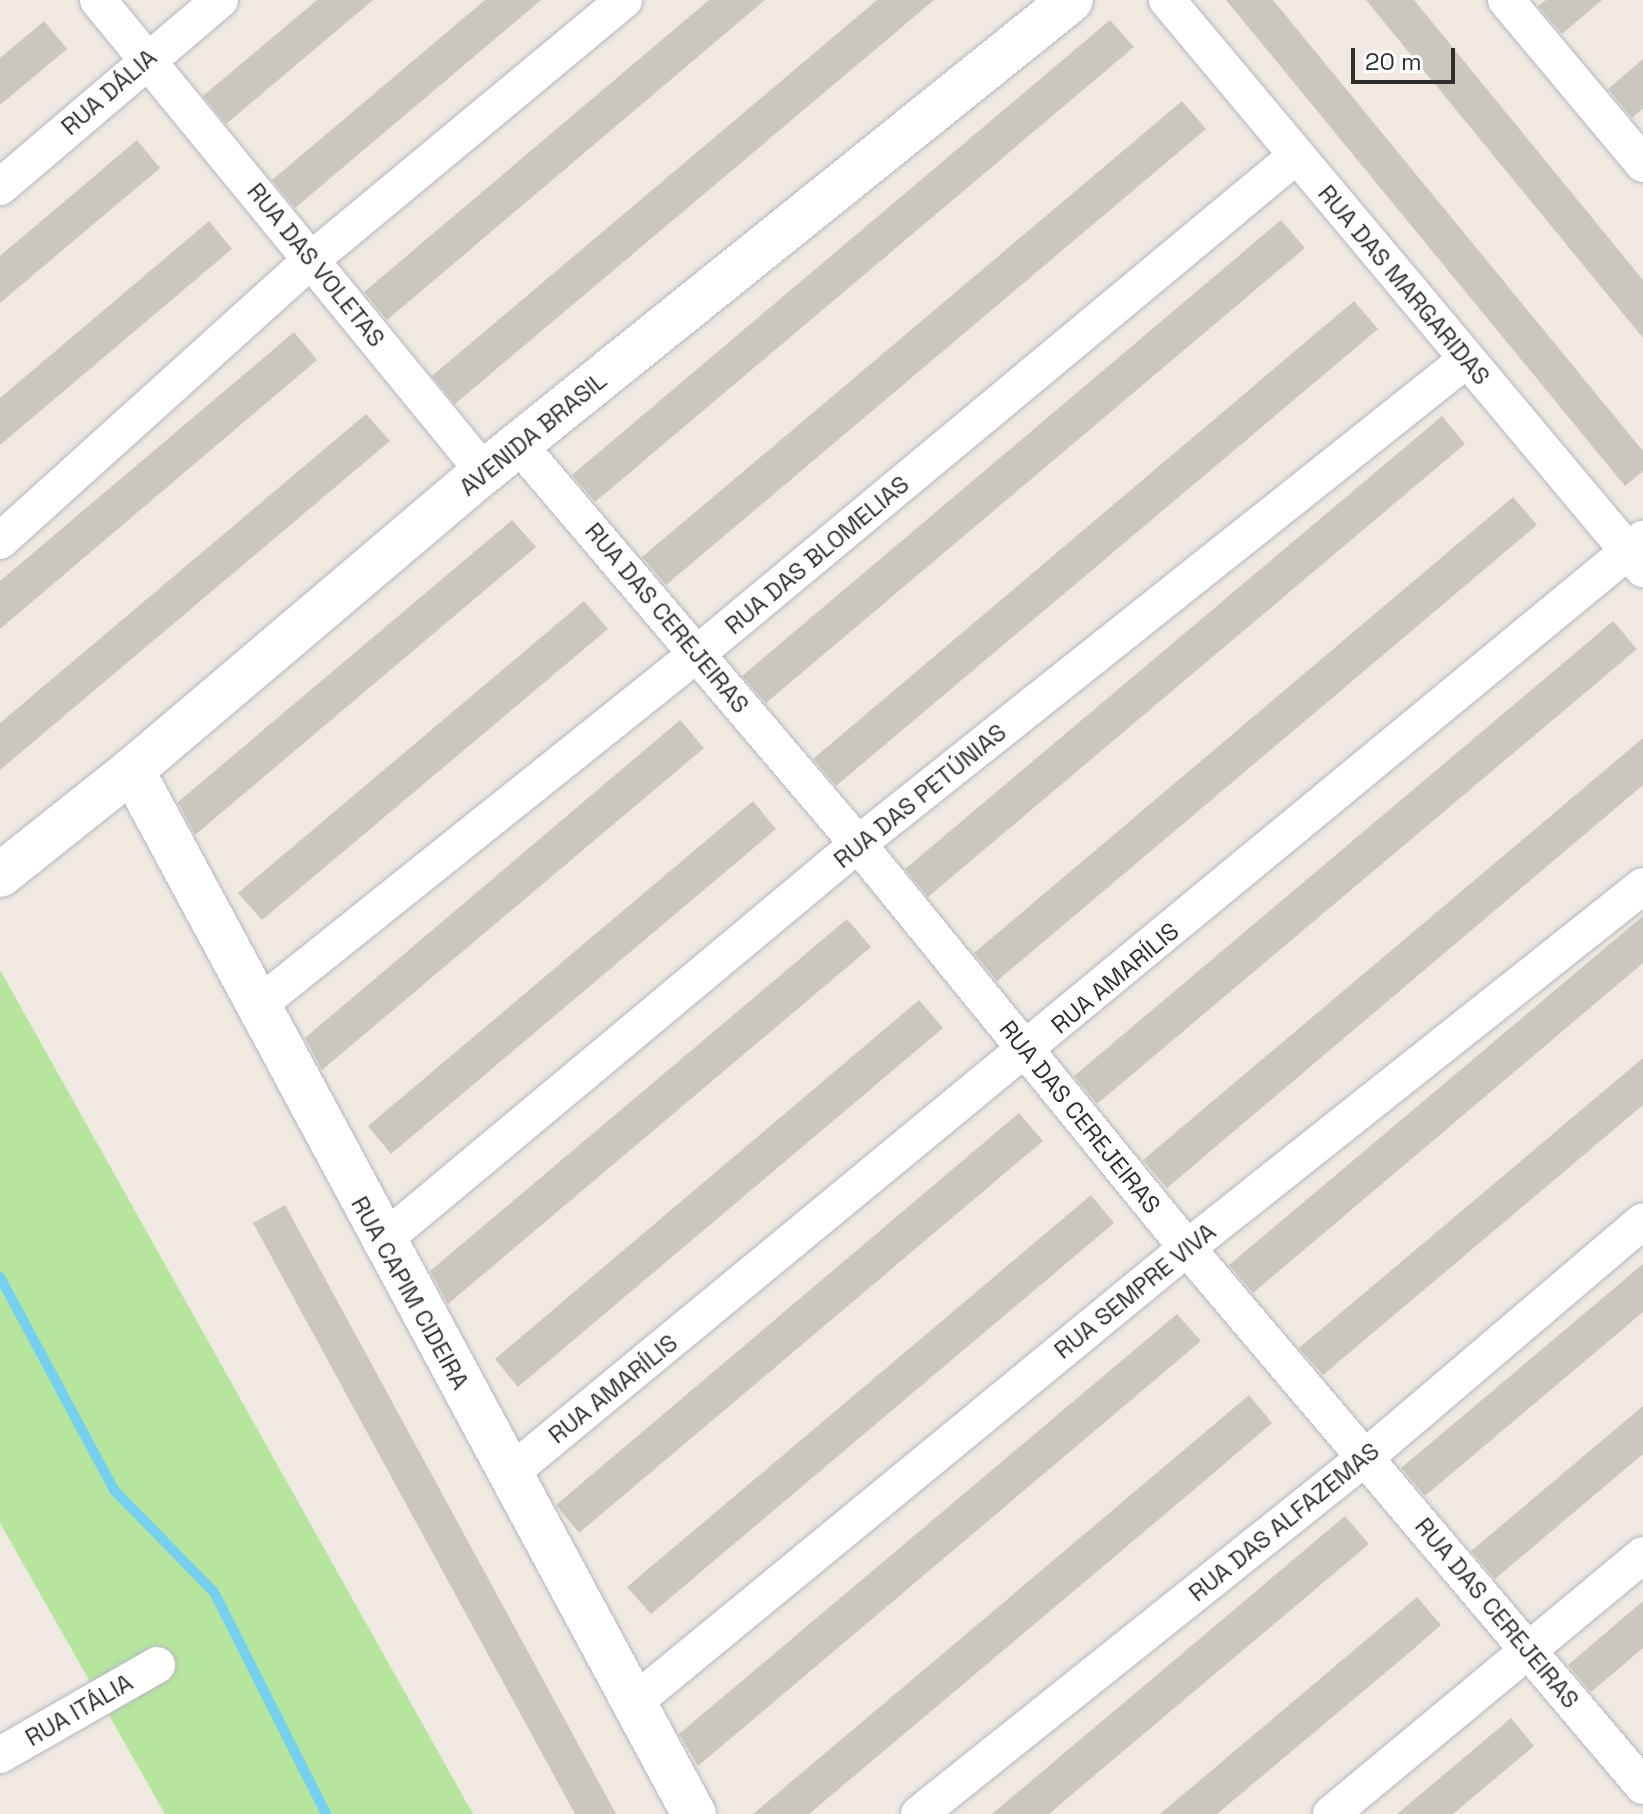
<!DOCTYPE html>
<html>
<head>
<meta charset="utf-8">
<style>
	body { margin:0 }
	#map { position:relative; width:1643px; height:1814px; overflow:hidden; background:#efe9e1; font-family:"Space Grotesk",sans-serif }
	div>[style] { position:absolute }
	.green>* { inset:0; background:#b6e59e }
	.stream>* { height:10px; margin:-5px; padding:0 5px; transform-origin:5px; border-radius:5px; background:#75cff0 }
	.building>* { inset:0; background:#cbc7bf }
	.roads { filter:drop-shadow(0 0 2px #b4b7c1) drop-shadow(0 0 2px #b4b7c1) }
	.street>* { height:36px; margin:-18px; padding:0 18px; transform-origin:18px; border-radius:18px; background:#fff }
	.secondary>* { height:44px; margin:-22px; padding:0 22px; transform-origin:22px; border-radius:22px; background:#fff }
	span { translate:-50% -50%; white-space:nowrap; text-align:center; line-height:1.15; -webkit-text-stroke:6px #fff; paint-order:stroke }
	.street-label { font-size:24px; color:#2e2e2e }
	.scale { position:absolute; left:1351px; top:48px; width:104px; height:36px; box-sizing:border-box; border:4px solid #2e2e2e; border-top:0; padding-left:10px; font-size:24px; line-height:28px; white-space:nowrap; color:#2e2e2e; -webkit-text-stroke:6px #fff; paint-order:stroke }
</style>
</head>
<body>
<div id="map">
	<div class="green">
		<i style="clip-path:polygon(0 970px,473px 1814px,165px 1814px,0 1523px)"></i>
	</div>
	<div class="stream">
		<i style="left:0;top:1277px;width:242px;rotate:61.8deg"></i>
		<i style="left:114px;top:1490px;width:143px;rotate:45.6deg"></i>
		<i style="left:214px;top:1592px;width:249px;rotate:63.2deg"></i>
	</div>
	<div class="building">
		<i style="clip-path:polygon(317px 0,373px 0,226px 124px,203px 96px)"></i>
		<i style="clip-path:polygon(485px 0,541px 0,295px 208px,272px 180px)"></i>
		<i style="clip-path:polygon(709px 0,765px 0,387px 320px,364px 292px)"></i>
		<i style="clip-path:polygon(877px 0,934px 0,455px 404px,432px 376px)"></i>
		<i style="clip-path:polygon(1226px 0,1273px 0,1643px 451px,1643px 471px,1625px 486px)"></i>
		<i style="clip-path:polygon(1366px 0,1414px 0,1580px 203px,1643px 280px,1643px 338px)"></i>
		<i style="clip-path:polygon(1546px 0,1602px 0,1562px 34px,1538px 6px)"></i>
		<i style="clip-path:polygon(1110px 20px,1134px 47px,595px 502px,572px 475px)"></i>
		<i style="clip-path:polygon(44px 21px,67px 49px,0 105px,0 58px)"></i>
		<i style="clip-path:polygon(1643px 59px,1643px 108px,1632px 118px,1608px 89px)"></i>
		<i style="clip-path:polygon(1182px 101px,1206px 129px,666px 585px,642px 557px)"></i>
		<i style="clip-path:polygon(137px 140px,160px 168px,0 303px,0 256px)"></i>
		<i style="clip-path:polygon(1281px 220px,1305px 248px,766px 703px,742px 676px)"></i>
		<i style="clip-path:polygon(209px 221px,232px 249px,0 445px,0 398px)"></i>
		<i style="clip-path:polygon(1354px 301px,1378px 329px,836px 786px,813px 759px)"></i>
		<i style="clip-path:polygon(294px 332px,317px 360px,0 629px,0 581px)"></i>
		<i style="clip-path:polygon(366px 414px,390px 441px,0 770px,0 723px)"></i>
		<i style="clip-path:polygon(1442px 416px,1465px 444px,928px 897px,905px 869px)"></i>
		<i style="clip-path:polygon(1513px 497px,1537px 525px,997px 981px,974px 953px)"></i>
		<i style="clip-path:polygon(512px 520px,536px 547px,195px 835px,178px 802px)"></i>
		<i style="clip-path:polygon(584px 601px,608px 629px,262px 920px,238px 893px)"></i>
		<i style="clip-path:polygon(1613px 621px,1637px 649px,1097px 1104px,1074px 1076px)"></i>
		<i style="clip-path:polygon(680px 720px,704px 748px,322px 1070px,305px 1038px)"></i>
		<i style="clip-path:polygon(1643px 738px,1643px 785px,1167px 1188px,1143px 1160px)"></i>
		<i style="clip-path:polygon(753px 801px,776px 829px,391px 1154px,368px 1126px)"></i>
		<i style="clip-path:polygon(1643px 916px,1643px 963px,1253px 1293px,1229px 1265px)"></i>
		<i style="clip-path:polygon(847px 919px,871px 947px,448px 1304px,430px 1271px)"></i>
		<i style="clip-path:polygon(919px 1000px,943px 1028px,518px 1387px,495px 1359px)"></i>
		<i style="clip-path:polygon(1643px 1058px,1643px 1105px,1323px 1375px,1299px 1348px)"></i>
		<i style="clip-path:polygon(1019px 1113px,1043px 1141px,579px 1533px,556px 1505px)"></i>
		<i style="clip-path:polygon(1091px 1195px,1114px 1223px,651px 1614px,627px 1587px)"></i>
		<i style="clip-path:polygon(285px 1205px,452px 1512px,616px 1814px,575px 1814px,351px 1403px,253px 1223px)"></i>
		<i style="clip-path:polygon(1643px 1264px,1643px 1312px,1425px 1496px,1401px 1468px)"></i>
		<i style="clip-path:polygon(1177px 1314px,1201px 1341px,698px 1766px,679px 1734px)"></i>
		<i style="clip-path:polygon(1249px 1395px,1272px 1423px,1202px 1483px,809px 1814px,753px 1814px)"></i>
		<i style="clip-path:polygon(1643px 1406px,1643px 1454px,1495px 1579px,1471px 1551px)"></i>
		<i style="clip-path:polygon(1345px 1516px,1369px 1544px,1102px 1769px,1049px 1814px,992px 1814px)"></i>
		<i style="clip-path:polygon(1417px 1597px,1441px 1625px,1410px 1652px,1217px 1814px,1160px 1814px)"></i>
		<i style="clip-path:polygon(1643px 1601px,1643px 1648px,1591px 1692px,1568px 1665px)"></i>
		<i style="clip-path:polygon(1511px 1718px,1534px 1746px,1485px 1787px,1453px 1814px,1397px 1814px)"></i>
	</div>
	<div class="roads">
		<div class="street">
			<i style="left:98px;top:0;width:610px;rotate:50.72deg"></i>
			<i style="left:1167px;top:0;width:742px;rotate:50.09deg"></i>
			<i style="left:1506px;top:0;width:214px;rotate:50.1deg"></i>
			<i style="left:0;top:187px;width:289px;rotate:-40.4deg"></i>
			<i style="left:519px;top:445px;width:524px;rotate:49.65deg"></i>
			<i style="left:858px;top:844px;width:521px;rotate:50.84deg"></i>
			<i style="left:1187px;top:1248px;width:705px;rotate:49.72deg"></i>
			<i style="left:0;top:541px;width:419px;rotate:-42.1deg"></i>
			<i style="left:311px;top:260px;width:407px;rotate:-39.7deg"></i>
			<i style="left:257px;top:1006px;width:565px;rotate:-38.68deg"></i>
			<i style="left:698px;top:653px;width:778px;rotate:-39.73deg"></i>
			<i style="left:381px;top:1242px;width:621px;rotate:-39.84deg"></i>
			<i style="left:858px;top:844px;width:777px;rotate:-38.52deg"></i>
			<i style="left:509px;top:1474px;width:1470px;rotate:-39.51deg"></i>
			<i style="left:632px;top:1704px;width:718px;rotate:-39.41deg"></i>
			<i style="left:1187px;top:1248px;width:582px;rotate:-38.44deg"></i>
			<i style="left:0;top:1755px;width:181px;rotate:-29.8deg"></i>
			<i style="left:919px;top:1814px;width:573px;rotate:-38.63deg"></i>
			<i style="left:1367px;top:1456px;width:362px;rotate:-40.4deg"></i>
			<i style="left:1331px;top:1814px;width:405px;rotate:-39.7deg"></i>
		</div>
		<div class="secondary">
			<i style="left:132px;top:770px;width:1186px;rotate:61.71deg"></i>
			<i style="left:0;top:875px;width:169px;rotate:-38.5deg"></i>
			<i style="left:132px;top:770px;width:461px;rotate:-40.3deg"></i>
			<i style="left:484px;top:472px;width:753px;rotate:-38.8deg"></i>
		</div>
	</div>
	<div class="street-label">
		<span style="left:109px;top:92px;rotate:-41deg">RUA DÁLIA</span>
		<span style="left:316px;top:265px;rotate:51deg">RUA DAS VOLETAS</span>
		<span style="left:1404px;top:285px;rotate:50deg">RUA DAS MARGARIDAS</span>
		<span style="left:533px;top:434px;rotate:-39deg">AVENIDA BRASIL</span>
		<span style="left:817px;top:555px;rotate:-40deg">RUA DAS BLOMELIAS</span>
		<span style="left:667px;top:618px;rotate:50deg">RUA DAS CEREJEIRAS</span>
		<span style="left:920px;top:796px;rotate:-39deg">RUA DAS PETÚNIAS</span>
		<span style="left:1115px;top:978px;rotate:-40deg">RUA AMARÍLIS</span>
		<span style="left:1080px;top:1117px;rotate:51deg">RUA DAS CEREJEIRAS</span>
		<span style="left:1135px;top:1291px;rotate:-39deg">RUA SEMPRE VIVA</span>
		<span style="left:410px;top:1293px;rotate:61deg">RUA CAPIM CIDEIRA</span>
		<span style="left:613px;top:1389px;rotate:-39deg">RUA AMARÍLIS</span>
		<span style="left:1284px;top:1522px;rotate:-39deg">RUA DAS ALFAZEMAS</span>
		<span style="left:1497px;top:1613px;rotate:50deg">RUA DAS CEREJEIRAS</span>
		<span style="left:79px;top:1710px;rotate:-30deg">RUA ITÁLIA</span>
	</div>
	<div class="scale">20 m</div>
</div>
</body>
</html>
